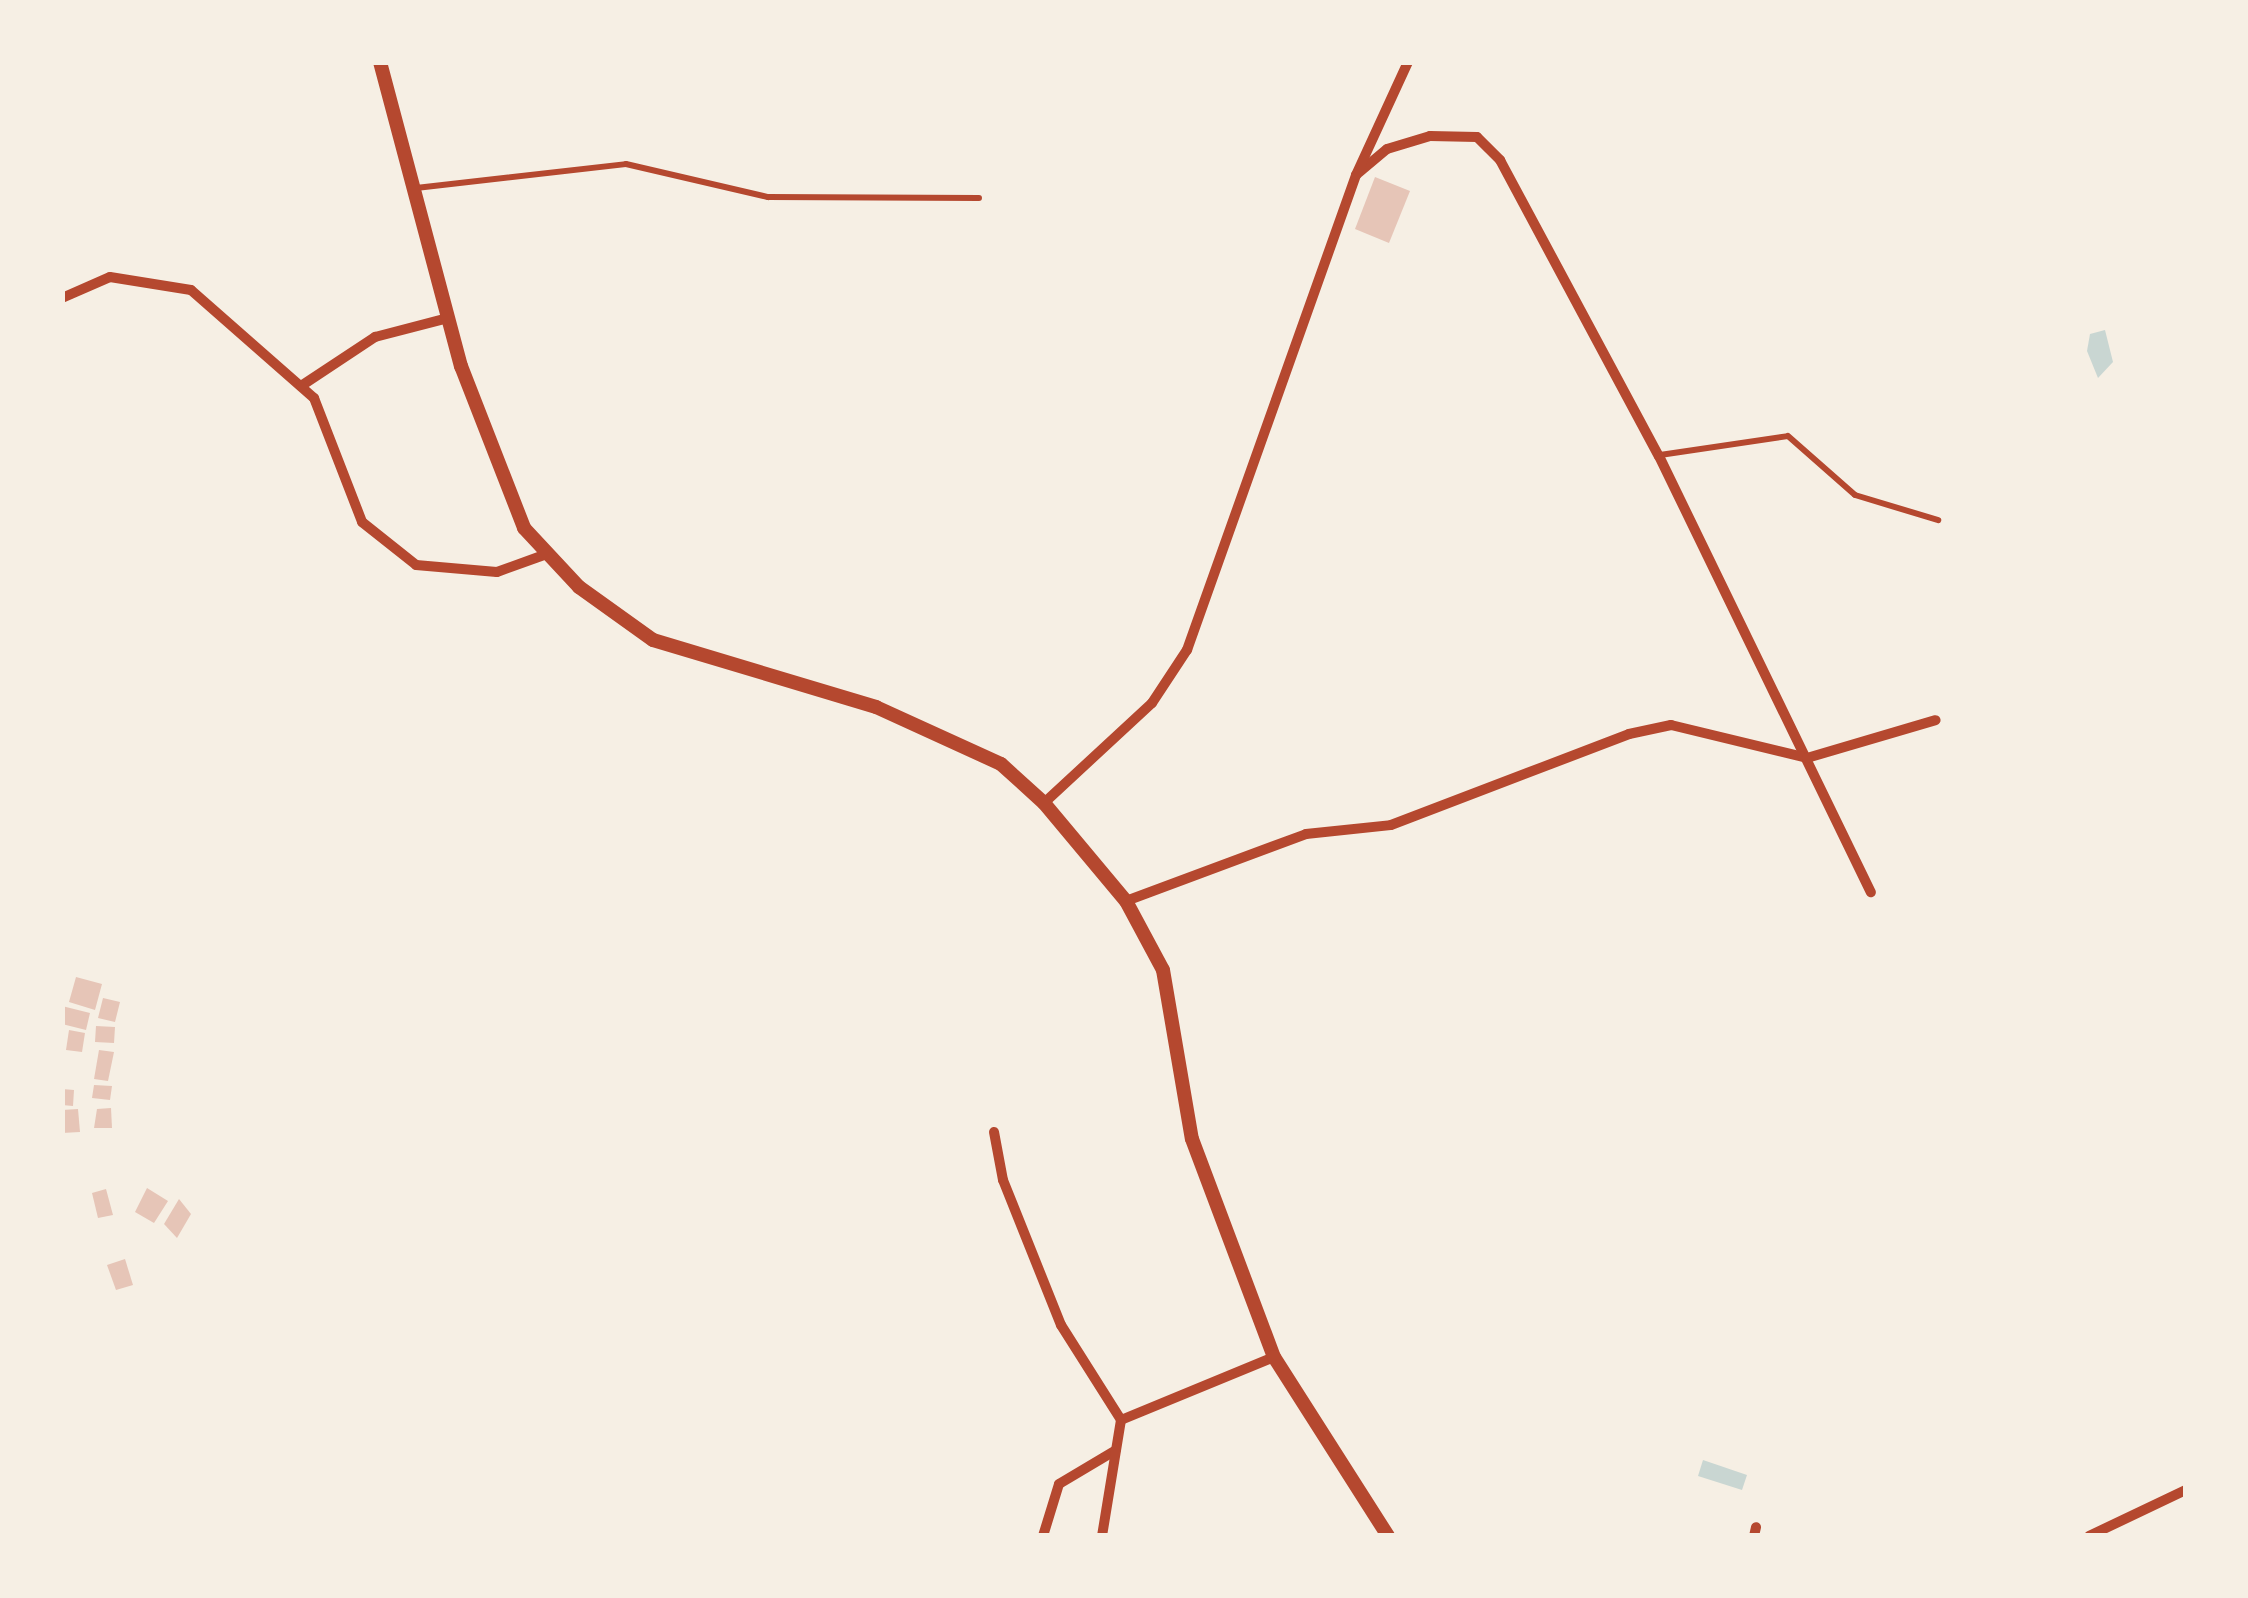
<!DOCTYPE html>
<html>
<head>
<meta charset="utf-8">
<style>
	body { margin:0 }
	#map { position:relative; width:2248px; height:1598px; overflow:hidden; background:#f6efe4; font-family:Arial,sans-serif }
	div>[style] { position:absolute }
	.water>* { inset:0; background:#c9d6d2 }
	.building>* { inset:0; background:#e6c5b7 }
	.service>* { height:6px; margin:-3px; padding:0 3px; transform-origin:3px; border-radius:3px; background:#b5482f }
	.minor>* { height:10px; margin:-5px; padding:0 5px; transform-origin:5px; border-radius:5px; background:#b5482f }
	.tertiary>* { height:14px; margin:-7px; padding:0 7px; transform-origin:7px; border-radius:7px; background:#b5482f }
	span { translate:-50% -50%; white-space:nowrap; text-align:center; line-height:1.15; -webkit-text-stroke:9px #f6efe4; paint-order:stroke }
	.frame { position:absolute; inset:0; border:65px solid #f6efe4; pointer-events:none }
</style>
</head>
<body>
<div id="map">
	<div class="water">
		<i style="clip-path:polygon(2105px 330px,2113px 362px,2098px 378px,2087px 351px,2090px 334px)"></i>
		<i style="clip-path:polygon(1703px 1460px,1747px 1475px,1742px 1490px,1698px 1476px)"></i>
	</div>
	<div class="building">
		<i style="clip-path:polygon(1375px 177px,1410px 191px,1389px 243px,1355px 229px)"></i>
		<i style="clip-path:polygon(76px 977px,102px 984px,95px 1010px,69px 1002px)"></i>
		<i style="clip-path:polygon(103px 998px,120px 1002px,115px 1022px,98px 1018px)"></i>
		<i style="clip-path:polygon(62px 1006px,90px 1013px,86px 1030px,62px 1024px)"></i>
		<i style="clip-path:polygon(96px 1026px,115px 1027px,114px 1043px,95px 1042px)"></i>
		<i style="clip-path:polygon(69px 1030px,85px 1033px,82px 1052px,66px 1050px)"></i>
		<i style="clip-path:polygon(99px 1050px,114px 1052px,108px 1081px,94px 1079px)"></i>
		<i style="clip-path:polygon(94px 1085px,112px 1086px,110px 1100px,92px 1098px)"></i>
		<i style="clip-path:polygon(62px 1089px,74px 1090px,73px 1106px,62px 1105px)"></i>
		<i style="clip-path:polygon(111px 1108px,112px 1128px,94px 1128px,97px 1109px)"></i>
		<i style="clip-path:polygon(78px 1109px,80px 1132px,62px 1133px,62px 1110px)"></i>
		<i style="clip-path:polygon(147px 1188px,168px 1201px,154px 1223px,135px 1212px)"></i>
		<i style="clip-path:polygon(106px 1189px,113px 1215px,98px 1218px,92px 1193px)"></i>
		<i style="clip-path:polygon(179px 1199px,191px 1214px,177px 1238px,164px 1224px)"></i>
		<i style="clip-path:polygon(125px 1259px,133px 1285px,116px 1290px,107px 1265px)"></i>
	</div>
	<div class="service">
		<i style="left:416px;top:188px;width:211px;rotate:-6.5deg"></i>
		<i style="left:626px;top:164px;width:146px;rotate:13.1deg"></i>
		<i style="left:768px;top:197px;width:211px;rotate:0.3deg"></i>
		<i style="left:1660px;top:455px;width:129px;rotate:-8.4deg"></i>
		<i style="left:1788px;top:436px;width:89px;rotate:41.4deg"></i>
		<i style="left:1855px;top:495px;width:87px;rotate:16.8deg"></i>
	</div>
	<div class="minor">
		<i style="left:1356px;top:175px;width:40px;rotate:-40deg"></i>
		<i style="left:1387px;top:149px;width:45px;rotate:-16.8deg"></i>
		<i style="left:1430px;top:136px;width:47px;rotate:1.2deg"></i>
		<i style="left:1477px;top:137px;width:33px;rotate:45deg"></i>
		<i style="left:1500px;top:160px;width:336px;rotate:61.8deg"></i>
		<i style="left:1659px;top:456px;width:485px;rotate:64.1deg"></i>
		<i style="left:62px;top:298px;width:52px;rotate:-23.6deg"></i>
		<i style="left:110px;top:277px;width:82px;rotate:9.1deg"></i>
		<i style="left:191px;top:290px;width:164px;rotate:41.3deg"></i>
		<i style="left:314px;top:398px;width:133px;rotate:68.8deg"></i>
		<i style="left:362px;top:522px;width:69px;rotate:38.5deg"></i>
		<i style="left:416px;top:565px;width:81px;rotate:4.9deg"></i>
		<i style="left:497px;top:572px;width:50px;rotate:-19.9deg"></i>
		<i style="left:301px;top:386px;width:89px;rotate:-33.5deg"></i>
		<i style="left:375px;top:337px;width:75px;rotate:-14.6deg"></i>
		<i style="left:1044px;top:803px;width:147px;rotate:-42.8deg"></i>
		<i style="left:1152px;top:703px;width:64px;rotate:-56.6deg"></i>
		<i style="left:1187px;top:650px;width:504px;rotate:-70.41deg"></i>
		<i style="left:1356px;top:175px;width:124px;rotate:-65.3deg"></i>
		<i style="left:1126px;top:901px;width:192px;rotate:-20.4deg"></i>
		<i style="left:1306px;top:834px;width:85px;rotate:-6deg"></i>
		<i style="left:1391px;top:825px;width:255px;rotate:-20.9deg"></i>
		<i style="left:1629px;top:734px;width:43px;rotate:-12.1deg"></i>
		<i style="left:1671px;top:725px;width:140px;rotate:13.6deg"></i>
		<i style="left:1807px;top:758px;width:134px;rotate:-16.4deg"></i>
		<i style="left:994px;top:1132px;width:49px;rotate:79.4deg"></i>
		<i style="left:1003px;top:1180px;width:156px;rotate:68.2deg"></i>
		<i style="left:1061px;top:1325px;width:112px;rotate:57.7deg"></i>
		<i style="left:1043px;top:1536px;width:54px;rotate:-72.9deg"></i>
		<i style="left:1059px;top:1484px;width:66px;rotate:-30.8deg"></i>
		<i style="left:1102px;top:1536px;width:118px;rotate:-80.7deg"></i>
		<i style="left:1121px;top:1420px;width:165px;rotate:-22.4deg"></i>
		<i style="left:1754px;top:1536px;width:9px;rotate:-77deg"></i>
		<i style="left:2089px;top:1536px;width:107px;rotate:-25.4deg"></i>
	</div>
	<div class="tertiary">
		<i style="left:380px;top:62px;width:315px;rotate:75.1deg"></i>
		<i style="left:461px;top:366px;width:174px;rotate:68.7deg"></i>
		<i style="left:524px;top:528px;width:81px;rotate:47deg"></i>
		<i style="left:579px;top:587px;width:91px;rotate:35.6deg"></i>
		<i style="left:653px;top:640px;width:233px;rotate:16.7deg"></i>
		<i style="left:876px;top:707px;width:137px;rotate:24.5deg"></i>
		<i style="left:1001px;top:764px;width:58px;rotate:42.2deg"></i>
		<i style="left:1044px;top:803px;width:128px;rotate:50.1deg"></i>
		<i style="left:1126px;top:901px;width:78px;rotate:61.8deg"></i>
		<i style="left:1163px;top:970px;width:171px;rotate:80.3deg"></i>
		<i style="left:1192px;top:1139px;width:233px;rotate:69.4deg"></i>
		<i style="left:1274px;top:1357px;width:212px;rotate:57.5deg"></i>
	</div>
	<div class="frame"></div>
</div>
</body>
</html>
